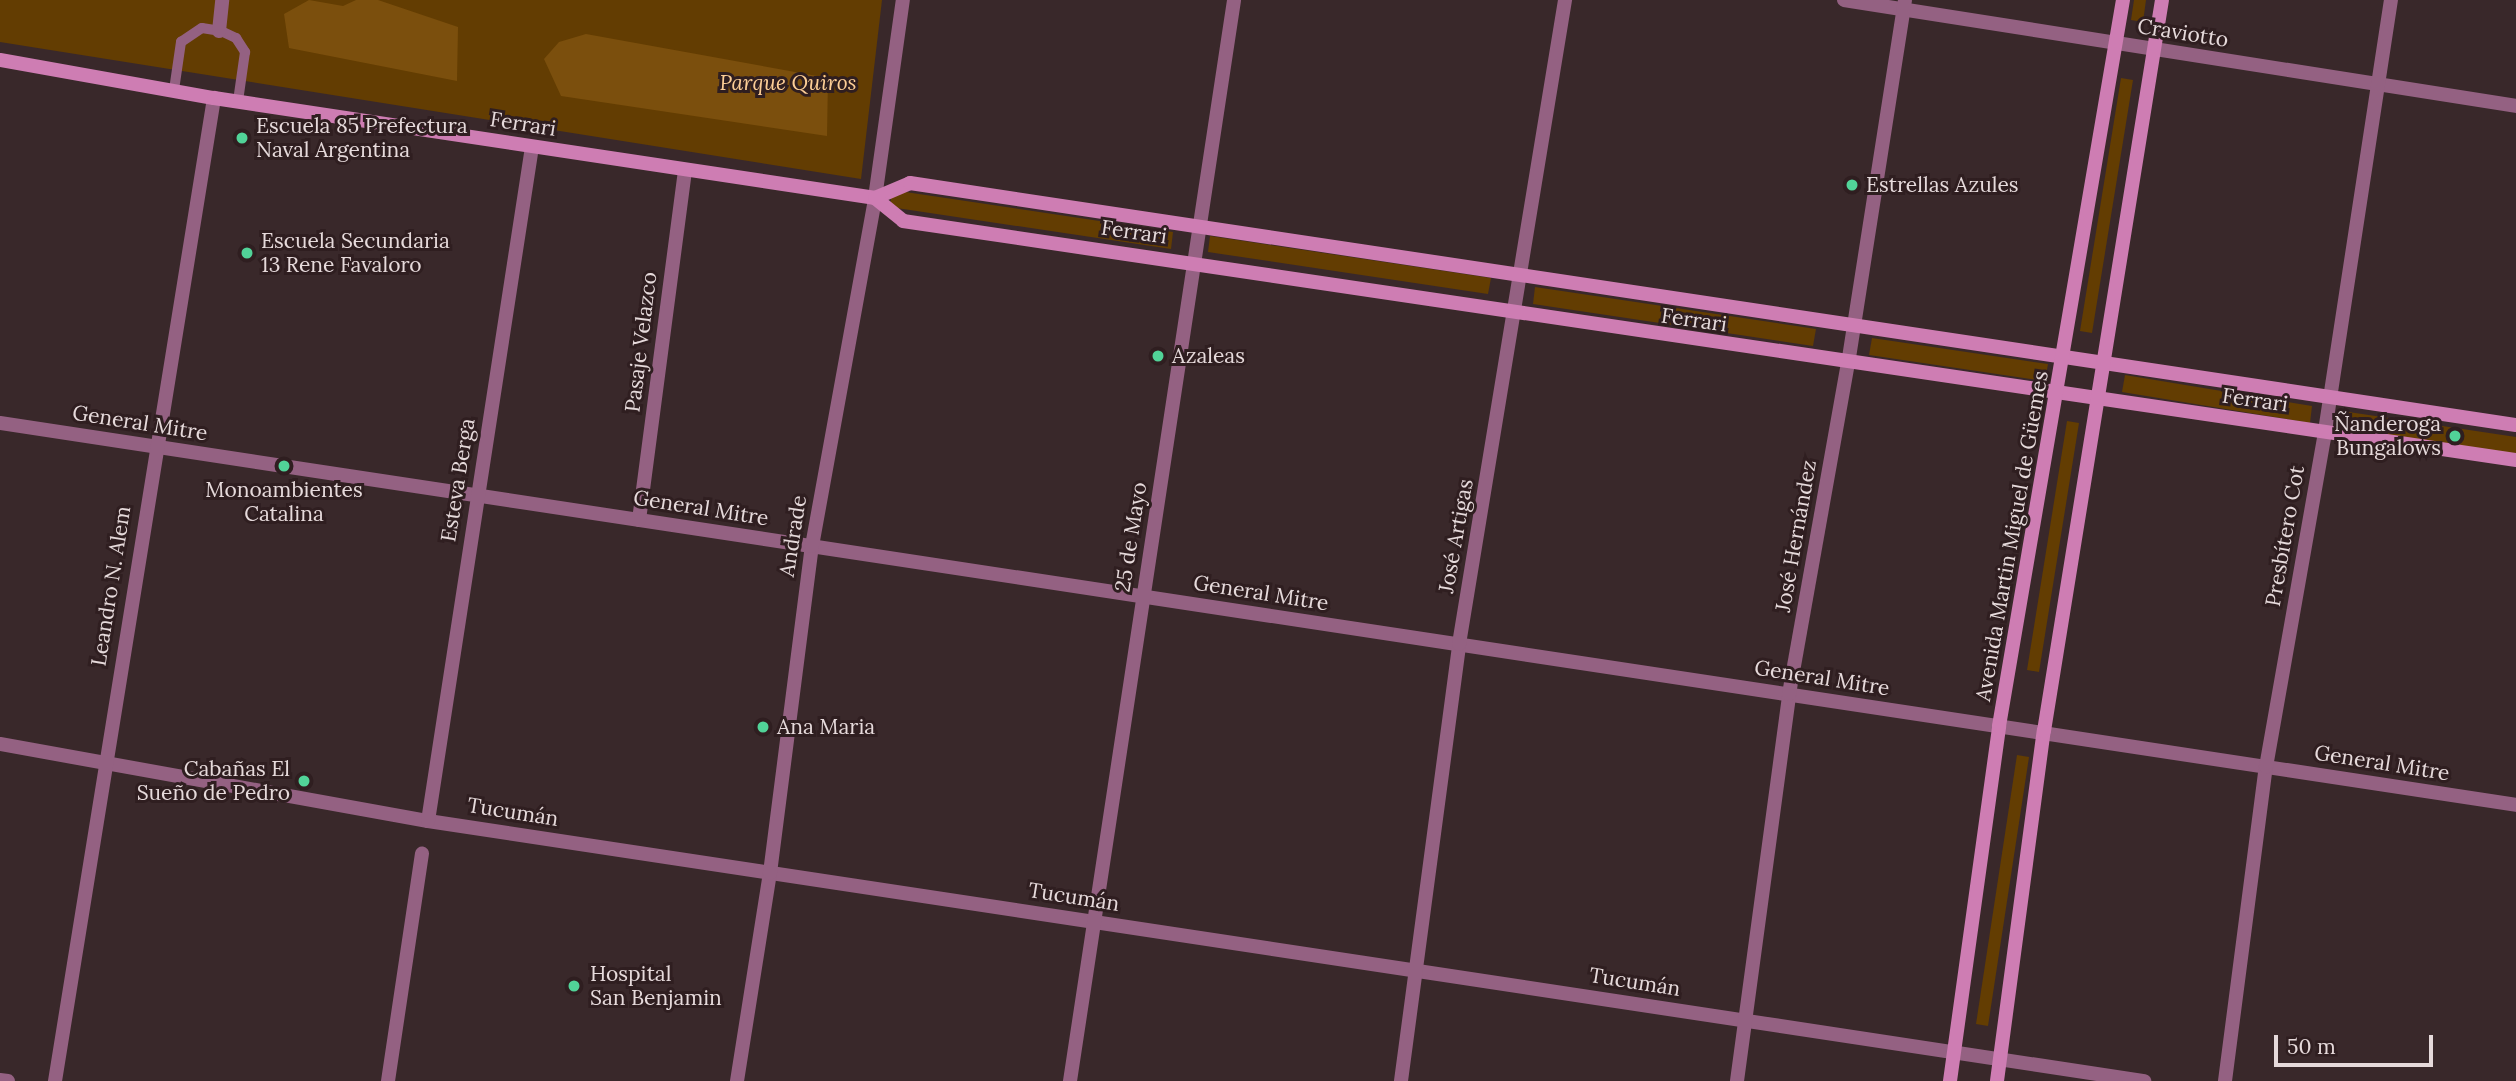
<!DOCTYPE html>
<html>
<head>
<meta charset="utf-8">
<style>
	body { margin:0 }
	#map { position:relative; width:2516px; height:1081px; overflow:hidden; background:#39282a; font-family:Lora,serif }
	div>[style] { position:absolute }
	.green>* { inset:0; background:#633d02 }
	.forest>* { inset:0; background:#7b4f0d }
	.lane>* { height:10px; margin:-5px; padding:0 5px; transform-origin:5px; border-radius:5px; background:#946182 }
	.street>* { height:14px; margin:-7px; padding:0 7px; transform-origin:7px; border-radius:7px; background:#946182 }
	.secondary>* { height:14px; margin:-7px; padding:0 7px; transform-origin:7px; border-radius:7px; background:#ce7db3 }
	.dots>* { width:19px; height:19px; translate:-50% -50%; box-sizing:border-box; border:4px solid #2f1e20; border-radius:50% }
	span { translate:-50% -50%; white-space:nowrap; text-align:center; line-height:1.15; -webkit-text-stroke:6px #2f1e20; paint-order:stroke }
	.street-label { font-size:21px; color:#e6dadb }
	.park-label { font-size:21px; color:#fdce96; font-style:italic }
	.poi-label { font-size:21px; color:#e6dadb }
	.left { translate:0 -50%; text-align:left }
	.right { translate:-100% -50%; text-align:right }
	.scale { position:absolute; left:2274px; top:1035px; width:159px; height:32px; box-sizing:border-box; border:4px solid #e6dadb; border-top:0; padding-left:9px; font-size:21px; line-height:24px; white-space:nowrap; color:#e6dadb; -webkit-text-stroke:5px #2f1e20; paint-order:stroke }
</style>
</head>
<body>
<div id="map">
	<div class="green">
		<i style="clip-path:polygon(0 0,882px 0,861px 179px,0 42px)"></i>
		<i style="clip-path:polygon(2134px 0,2146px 0,2143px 22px,2131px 20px)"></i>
		<i style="clip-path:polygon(2121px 78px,2133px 80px,2092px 333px,2080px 331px)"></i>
		<i style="clip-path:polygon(892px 190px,1173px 232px,1171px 249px,890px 207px)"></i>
		<i style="clip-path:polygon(1210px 236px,1491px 278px,1488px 294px,1208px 252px)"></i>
		<i style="clip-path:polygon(1535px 287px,1816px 329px,1813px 346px,1533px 304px)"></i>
		<i style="clip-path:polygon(1872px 338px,2048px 364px,2045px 381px,1869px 355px)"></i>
		<i style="clip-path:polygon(2125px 375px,2312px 406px,2310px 423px,2122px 392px)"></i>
		<i style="clip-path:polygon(2342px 411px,2516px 437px,2516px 455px,2339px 428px)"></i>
		<i style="clip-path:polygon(2067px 421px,2079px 423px,2039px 672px,2027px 670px)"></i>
		<i style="clip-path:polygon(2017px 755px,2029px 757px,1988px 1026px,1976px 1024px)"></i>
	</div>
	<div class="forest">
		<i style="clip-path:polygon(309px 0,343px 6px,356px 0,378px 0,458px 27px,457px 81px,289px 48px,284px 14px)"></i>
		<i style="clip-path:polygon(586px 34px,828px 78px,827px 136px,561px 96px,544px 59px,559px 42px)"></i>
	</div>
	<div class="lane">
		<i style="left:174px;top:90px;width:49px;rotate:-81.7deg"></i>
		<i style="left:181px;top:42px;width:25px;rotate:-34deg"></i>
		<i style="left:202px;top:28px;width:19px;rotate:9deg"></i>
		<i style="left:221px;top:31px;width:17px;rotate:25deg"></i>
		<i style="left:236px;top:38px;width:17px;rotate:57deg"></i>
		<i style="left:245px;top:52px;width:49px;rotate:98.1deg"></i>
	</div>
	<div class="street">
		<i style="left:1844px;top:0;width:680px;rotate:8.96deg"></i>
		<i style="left:219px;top:31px;width:31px;rotate:-84deg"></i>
		<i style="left:0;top:423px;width:2545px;rotate:8.63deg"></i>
		<i style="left:639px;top:520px;width:353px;rotate:-82.5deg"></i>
		<i style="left:0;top:744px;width:435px;rotate:10.2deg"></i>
		<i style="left:428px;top:821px;width:1736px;rotate:8.62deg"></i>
		<i style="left:428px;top:821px;width:682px;rotate:-81.23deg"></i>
		<i style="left:0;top:1080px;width:8px;rotate:7deg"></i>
		<i style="left:55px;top:1081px;width:996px;rotate:-80.81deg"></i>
		<i style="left:388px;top:1081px;width:230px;rotate:-81.5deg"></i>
		<i style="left:737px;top:1081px;width:211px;rotate:-81deg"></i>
		<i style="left:770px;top:873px;width:330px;rotate:-82.7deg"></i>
		<i style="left:812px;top:546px;width:354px;rotate:-79.7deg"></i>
		<i style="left:875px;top:198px;width:200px;rotate:-82deg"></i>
		<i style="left:1070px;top:1081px;width:1093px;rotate:-81.37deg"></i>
		<i style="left:1401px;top:1081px;width:441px;rotate:-82.4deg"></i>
		<i style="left:1459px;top:644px;width:653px;rotate:-80.65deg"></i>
		<i style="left:1737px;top:1081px;width:390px;rotate:-82.3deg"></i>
		<i style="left:1789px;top:694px;width:335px;rotate:-79.9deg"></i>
		<i style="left:1848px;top:364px;width:368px;rotate:-81.1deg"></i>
		<i style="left:2225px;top:1081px;width:317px;rotate:-82.6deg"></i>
		<i style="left:2266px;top:767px;width:341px;rotate:-80deg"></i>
		<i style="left:2325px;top:431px;width:436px;rotate:-81.3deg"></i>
	</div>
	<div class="secondary">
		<i style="left:0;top:60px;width:217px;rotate:10.1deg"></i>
		<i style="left:214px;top:98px;width:669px;rotate:8.6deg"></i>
		<i style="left:875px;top:198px;width:38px;rotate:-23deg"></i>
		<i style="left:910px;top:183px;width:1624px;rotate:8.57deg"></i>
		<i style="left:875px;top:198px;width:36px;rotate:39deg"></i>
		<i style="left:903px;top:221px;width:1631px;rotate:8.43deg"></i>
		<i style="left:1950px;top:1081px;width:358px;rotate:-82.1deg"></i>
		<i style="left:1999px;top:726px;width:737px;rotate:-80.31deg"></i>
		<i style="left:1997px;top:1081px;width:353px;rotate:-82.4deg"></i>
		<i style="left:2044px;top:731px;width:740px;rotate:-80.83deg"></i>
	</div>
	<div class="dots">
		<i style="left:242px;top:138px;background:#51d398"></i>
		<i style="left:1852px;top:185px;background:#51d398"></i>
		<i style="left:247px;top:253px;background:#51d398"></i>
		<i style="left:1158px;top:356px;background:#51d398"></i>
		<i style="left:2455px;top:436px;background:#51d398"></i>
		<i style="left:284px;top:466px;background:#51d398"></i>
		<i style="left:763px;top:727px;background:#51d398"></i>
		<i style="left:304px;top:781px;background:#51d398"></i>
		<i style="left:574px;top:986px;background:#51d398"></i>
	</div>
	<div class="street-label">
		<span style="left:2183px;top:33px;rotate:9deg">Craviotto</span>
		<span style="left:523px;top:124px;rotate:9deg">Ferrari</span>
		<span style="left:1134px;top:232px;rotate:8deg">Ferrari</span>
		<span style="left:1694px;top:320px;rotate:8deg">Ferrari</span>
		<span style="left:641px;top:342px;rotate:-83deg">Pasaje Velazco</span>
		<span style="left:2255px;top:400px;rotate:8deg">Ferrari</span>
		<span style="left:140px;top:423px;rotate:9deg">General Mitre</span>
		<span style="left:458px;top:480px;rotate:-81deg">Esteva Berga</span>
		<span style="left:701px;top:508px;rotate:9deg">General Mitre</span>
		<span style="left:793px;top:536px;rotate:-81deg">Andrade</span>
		<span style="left:1456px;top:536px;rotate:-80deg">José Artigas</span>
		<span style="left:1796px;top:536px;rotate:-80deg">José Hernández</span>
		<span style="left:2012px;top:536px;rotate:-80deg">Avenida Martin Miguel de Güemes</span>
		<span style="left:2285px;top:536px;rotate:-80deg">Presbítero Cot</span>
		<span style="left:1131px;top:537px;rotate:-81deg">25 de Mayo</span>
		<span style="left:111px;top:586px;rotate:-81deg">Leandro N. Alem</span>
		<span style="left:1261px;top:593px;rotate:9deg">General Mitre</span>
		<span style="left:1822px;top:678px;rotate:9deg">General Mitre</span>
		<span style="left:2382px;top:763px;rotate:9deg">General Mitre</span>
		<span style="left:513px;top:812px;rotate:9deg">Tucumán</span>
		<span style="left:1074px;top:897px;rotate:9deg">Tucumán</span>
		<span style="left:1635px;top:982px;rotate:9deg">Tucumán</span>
	</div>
	<div class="park-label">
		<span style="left:788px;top:83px">Parque Quiros</span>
	</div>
	<div class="poi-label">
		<span class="left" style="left:256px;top:138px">Escuela 85 Prefectura<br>Naval Argentina</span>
		<span class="left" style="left:1866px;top:185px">Estrellas Azules</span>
		<span class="left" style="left:261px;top:253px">Escuela Secundaria<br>13 Rene Favaloro</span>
		<span class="left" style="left:1172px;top:356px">Azaleas</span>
		<span class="right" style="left:2441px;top:436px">Ñanderoga<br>Bungalows</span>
		<span style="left:284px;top:502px">Monoambientes<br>Catalina</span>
		<span class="left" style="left:777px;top:727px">Ana Maria</span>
		<span class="right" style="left:290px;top:781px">Cabañas El<br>Sueño de Pedro</span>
		<span class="left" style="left:590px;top:986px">Hospital<br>San Benjamin</span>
	</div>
	<div class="scale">50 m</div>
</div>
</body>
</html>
